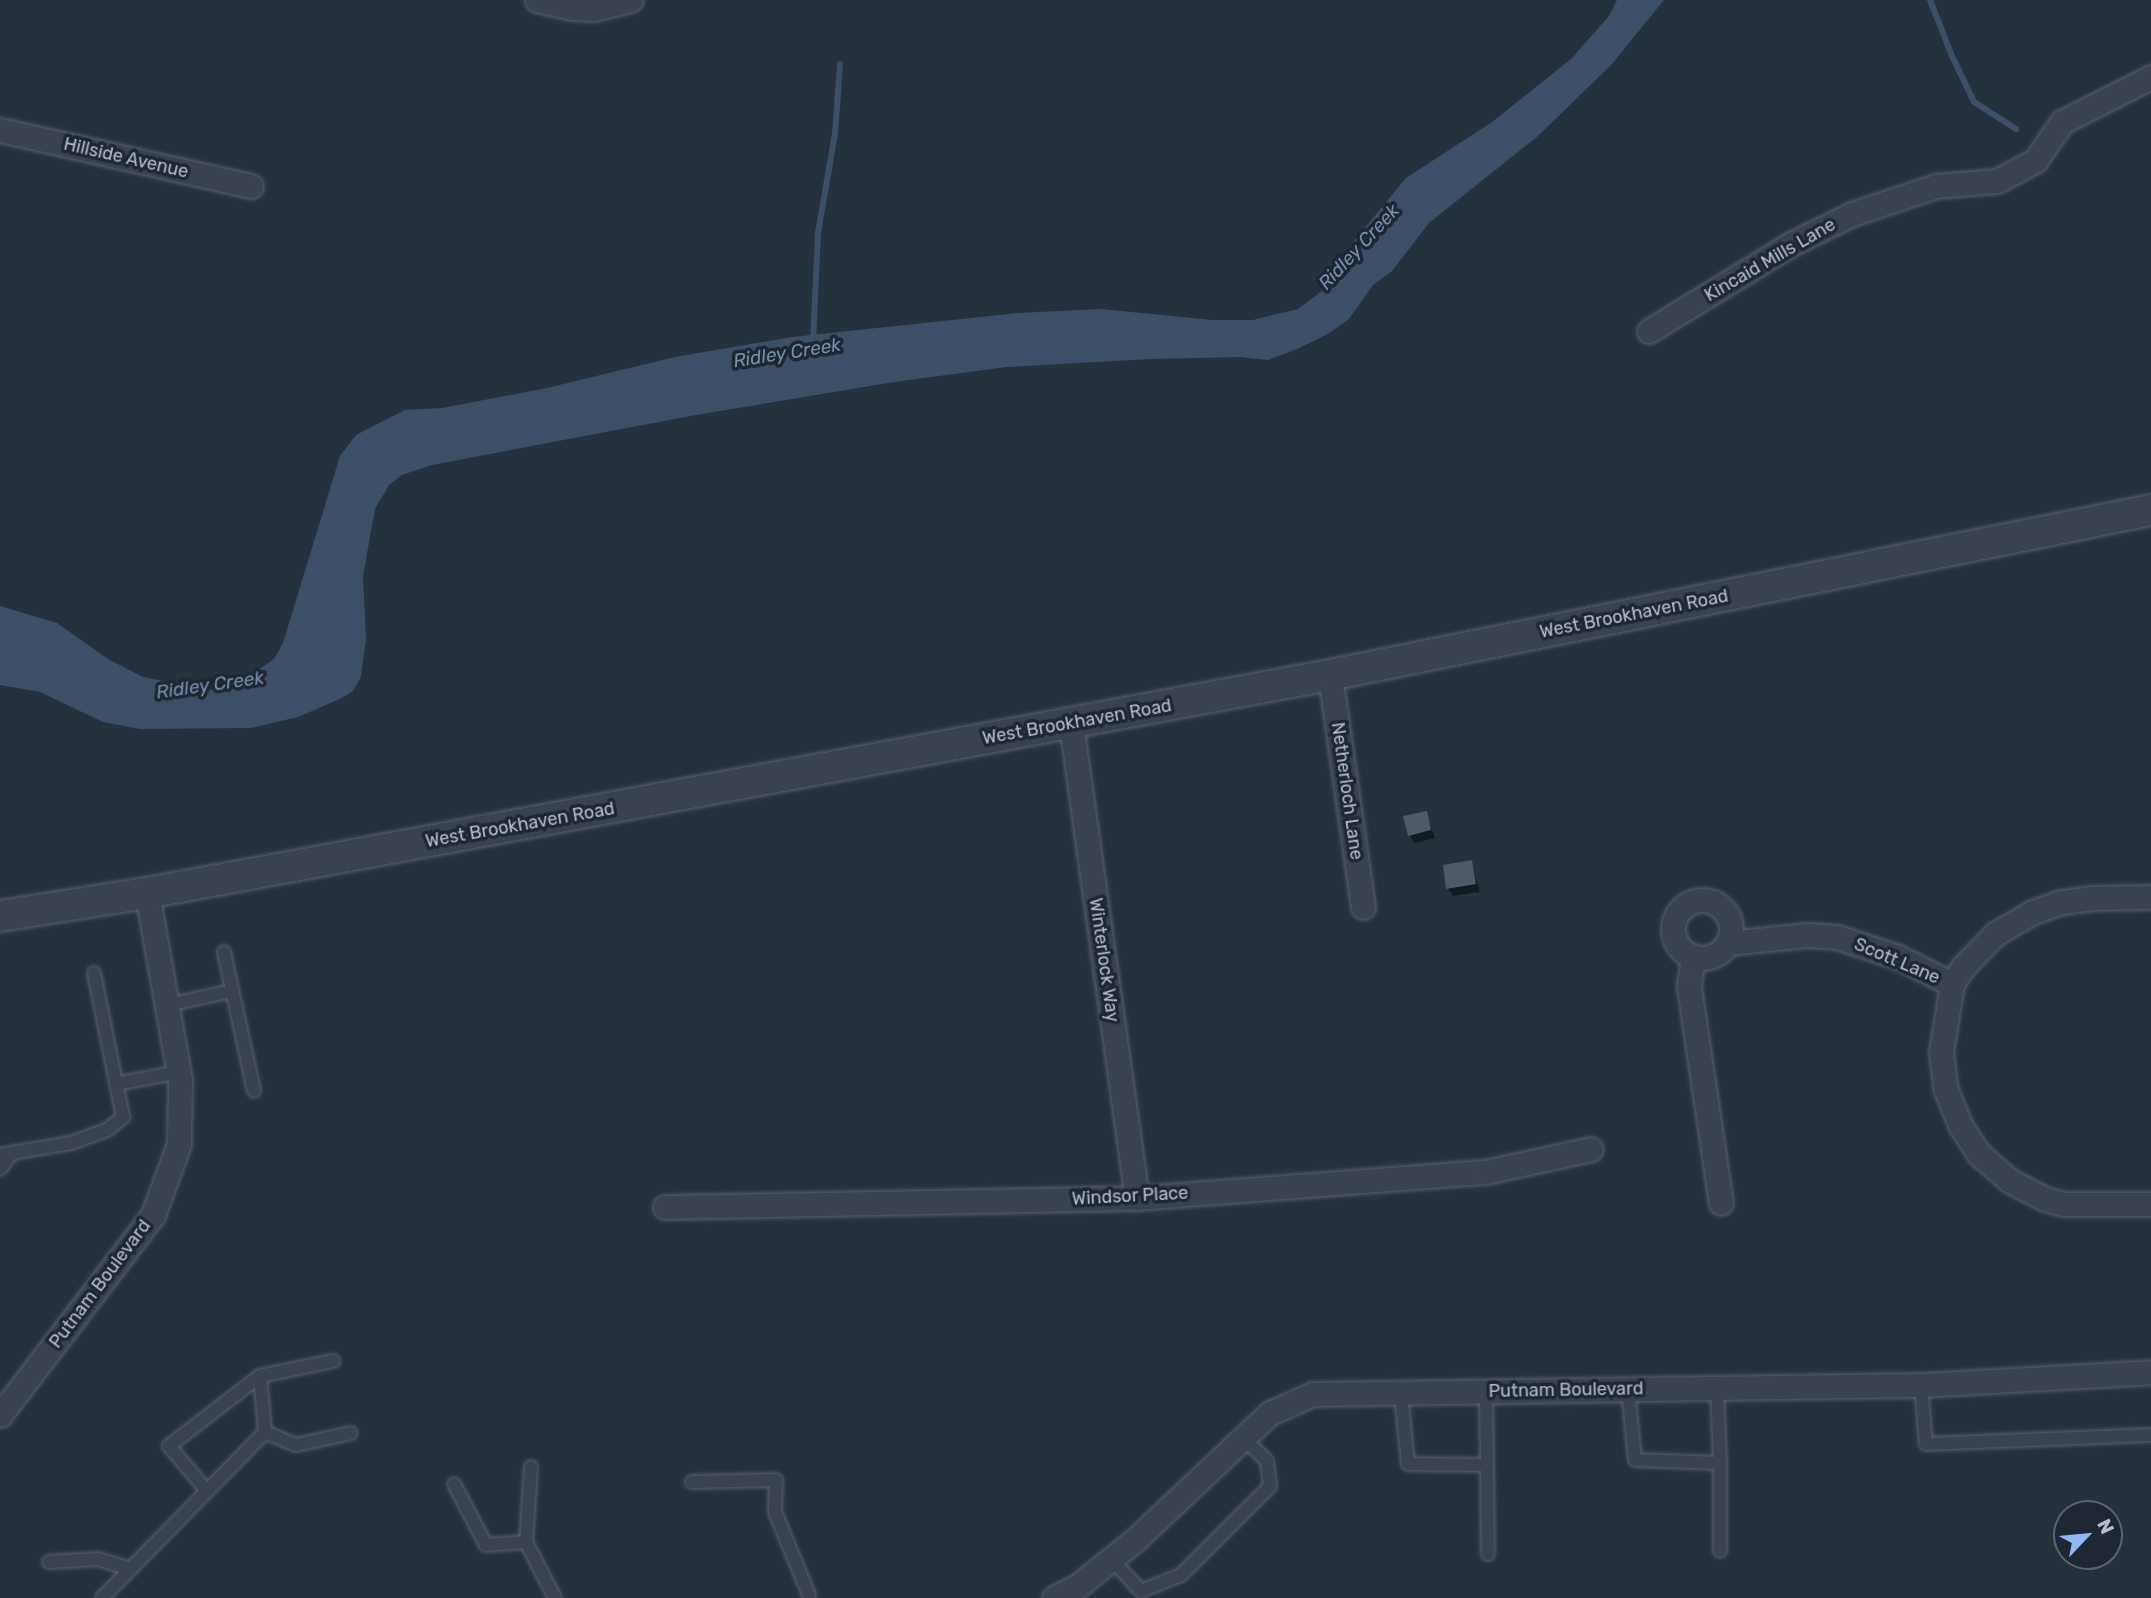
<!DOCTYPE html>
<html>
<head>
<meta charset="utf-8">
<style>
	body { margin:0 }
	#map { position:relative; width:2151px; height:1598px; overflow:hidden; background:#26313e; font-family:Rubik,sans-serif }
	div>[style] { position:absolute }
	.water>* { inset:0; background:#3c4f66 }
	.shadow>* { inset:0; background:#0007 }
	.stream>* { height:6px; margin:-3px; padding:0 3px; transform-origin:3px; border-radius:3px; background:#3c4f66 }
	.building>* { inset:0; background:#4f5a69 }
	.roads { filter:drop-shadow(0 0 2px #57606c) drop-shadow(0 0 2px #57606c) }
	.service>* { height:12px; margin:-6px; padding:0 6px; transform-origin:6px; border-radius:6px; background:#39424e }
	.minor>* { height:23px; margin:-11.5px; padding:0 11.5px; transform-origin:11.5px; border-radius:11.5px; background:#39424e }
	.minor>.ring { margin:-11.5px; padding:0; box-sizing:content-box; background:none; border:23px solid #39424e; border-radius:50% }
	.tertiary>* { height:30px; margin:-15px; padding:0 15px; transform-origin:15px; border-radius:15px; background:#39424e }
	span { translate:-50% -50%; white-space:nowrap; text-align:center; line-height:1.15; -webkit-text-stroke:7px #1e2733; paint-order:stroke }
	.street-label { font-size:18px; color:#b6bdc9 }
	.water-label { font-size:19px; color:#778faa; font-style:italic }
	.north { position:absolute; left:2053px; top:1500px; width:70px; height:70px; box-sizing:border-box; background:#1e2733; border:2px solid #5b636f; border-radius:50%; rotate:64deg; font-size:19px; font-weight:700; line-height:28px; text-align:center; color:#b6bdc9 }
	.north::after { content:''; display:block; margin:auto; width:24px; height:32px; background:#90b9f4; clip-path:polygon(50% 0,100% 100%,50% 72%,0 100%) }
</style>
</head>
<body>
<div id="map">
	<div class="water">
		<i style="clip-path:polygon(1617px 0,1664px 0,1612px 64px,1538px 136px,1429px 223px,1392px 271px,1373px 285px,1349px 319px,1328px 334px,1297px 349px,1268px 360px,1239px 357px,1151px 359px,1007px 367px,894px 382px,696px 415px,432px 465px,402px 475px,389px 485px,375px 509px,363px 576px,366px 638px,361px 677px,353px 691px,342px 698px,298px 717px,251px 728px,140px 729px,103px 722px,40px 692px,0 685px,0 606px,57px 623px,108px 659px,143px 677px,211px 690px,244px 680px,274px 659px,283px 643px,340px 456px,356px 435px,405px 410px,442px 408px,547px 388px,675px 357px,792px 337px,1018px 313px,1101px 309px,1212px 320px,1253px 320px,1298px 309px,1327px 287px,1354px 241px,1406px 178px,1492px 122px,1571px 59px,1609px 16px)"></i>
	</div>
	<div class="shadow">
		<i style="clip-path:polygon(1426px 813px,1435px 838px,1414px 843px,1410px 835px)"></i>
		<i style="clip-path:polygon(1471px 862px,1480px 892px,1453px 896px,1448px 889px)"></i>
	</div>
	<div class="stream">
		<i style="left:1930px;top:0;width:60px;rotate:68.6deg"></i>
		<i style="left:1952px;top:56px;width:51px;rotate:64.4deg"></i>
		<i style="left:1974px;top:102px;width:50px;rotate:32.7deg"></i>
		<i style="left:813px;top:343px;width:110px;rotate:-87.4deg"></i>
		<i style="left:818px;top:233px;width:100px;rotate:-80.3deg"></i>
		<i style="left:835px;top:134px;width:70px;rotate:-85.9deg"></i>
	</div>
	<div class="building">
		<i style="clip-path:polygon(1427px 811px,1431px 830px,1408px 836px,1403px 816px)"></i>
		<i style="clip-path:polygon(1472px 860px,1476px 884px,1446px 889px,1443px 865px)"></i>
	</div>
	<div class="roads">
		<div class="service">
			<i style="left:224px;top:952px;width:142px;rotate:77.8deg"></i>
			<i style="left:167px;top:1005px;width:66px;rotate:-12.2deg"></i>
			<i style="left:116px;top:1084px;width:64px;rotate:-10.8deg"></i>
			<i style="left:0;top:1155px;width:72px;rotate:-9.6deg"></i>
			<i style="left:71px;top:1143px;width:38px;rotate:-20deg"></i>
			<i style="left:107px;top:1130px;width:21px;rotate:-39deg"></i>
			<i style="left:123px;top:1117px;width:147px;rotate:-101.4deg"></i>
			<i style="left:0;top:1169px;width:20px;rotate:-53deg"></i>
			<i style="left:1921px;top:1385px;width:59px;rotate:85.2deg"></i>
			<i style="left:1926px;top:1444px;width:225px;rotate:-2.3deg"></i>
			<i style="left:1628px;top:1389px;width:71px;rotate:84.4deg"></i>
			<i style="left:1635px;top:1460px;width:85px;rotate:2deg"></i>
			<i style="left:1720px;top:1463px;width:75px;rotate:-92.3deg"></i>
			<i style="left:1401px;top:1393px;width:71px;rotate:84.4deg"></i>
			<i style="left:1408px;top:1464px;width:79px;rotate:0.7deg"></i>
			<i style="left:1487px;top:1465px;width:74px;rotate:-90.8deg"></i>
			<i style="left:265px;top:1432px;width:56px;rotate:-95.1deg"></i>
			<i style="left:260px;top:1376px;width:75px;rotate:-11.6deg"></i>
			<i style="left:1487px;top:1465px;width:89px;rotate:89.4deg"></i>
			<i style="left:531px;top:1467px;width:75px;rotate:93.8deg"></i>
			<i style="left:526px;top:1542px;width:63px;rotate:62.6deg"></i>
			<i style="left:692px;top:1482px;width:84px;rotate:-1.4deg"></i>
			<i style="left:776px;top:1480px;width:32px;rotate:92deg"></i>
			<i style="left:775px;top:1512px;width:90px;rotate:67.7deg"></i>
			<i style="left:454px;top:1484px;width:69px;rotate:62.3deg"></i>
			<i style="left:486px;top:1545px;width:40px;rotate:-4.3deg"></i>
			<i style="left:207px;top:1491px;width:59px;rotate:-130.2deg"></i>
			<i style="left:169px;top:1446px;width:115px;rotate:-37.6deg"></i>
			<i style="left:1720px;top:1551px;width:88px;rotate:-90deg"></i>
			<i style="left:1111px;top:1559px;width:44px;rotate:46.8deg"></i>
			<i style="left:1141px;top:1591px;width:43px;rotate:-21.8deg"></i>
			<i style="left:1181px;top:1575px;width:126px;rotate:-45deg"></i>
			<i style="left:1270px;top:1486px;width:25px;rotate:-97deg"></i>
			<i style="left:1267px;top:1461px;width:33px;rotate:-136deg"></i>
			<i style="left:49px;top:1562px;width:49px;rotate:-3.5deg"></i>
			<i style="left:98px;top:1559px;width:34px;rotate:17deg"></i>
			<i style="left:102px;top:1598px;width:233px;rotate:-45.5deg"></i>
			<i style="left:265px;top:1432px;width:34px;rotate:23deg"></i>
			<i style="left:296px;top:1445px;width:56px;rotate:-12.3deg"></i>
		</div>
		<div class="minor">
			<i style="left:537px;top:0;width:37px;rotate:13deg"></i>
			<i style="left:573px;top:8px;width:21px;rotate:3deg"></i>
			<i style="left:594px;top:9px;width:38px;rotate:-14deg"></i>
			<i style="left:0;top:130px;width:257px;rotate:12.6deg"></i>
			<i style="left:1649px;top:331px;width:167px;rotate:-31.5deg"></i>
			<i style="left:1791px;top:244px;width:68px;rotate:-26.2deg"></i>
			<i style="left:1852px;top:214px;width:89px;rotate:-18.4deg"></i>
			<i style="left:1936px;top:186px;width:61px;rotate:-4.7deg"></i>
			<i style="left:1997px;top:181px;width:43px;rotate:-27.8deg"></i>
			<i style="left:2035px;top:161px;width:47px;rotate:-55.3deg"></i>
			<i style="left:2062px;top:122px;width:100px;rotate:-26.8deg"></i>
			<i style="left:1330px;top:675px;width:234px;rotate:81.9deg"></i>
			<i style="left:1071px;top:723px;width:480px;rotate:82.1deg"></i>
			<i style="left:2151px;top:897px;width:59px;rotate:179deg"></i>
			<i style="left:2092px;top:898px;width:34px;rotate:172deg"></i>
			<i style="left:2058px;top:903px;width:29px;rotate:160deg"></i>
			<i style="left:2031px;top:913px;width:42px;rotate:149.7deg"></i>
			<i style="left:1995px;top:934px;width:46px;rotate:134.1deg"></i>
			<i style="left:1963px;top:967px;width:20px;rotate:123deg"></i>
			<i style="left:1952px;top:984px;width:69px;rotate:99.2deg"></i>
			<i style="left:1941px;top:1052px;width:38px;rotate:83deg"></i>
			<i style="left:1946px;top:1090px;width:38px;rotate:68deg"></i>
			<i style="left:1960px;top:1125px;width:35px;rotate:57deg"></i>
			<i style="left:1979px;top:1154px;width:41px;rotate:41.1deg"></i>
			<i style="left:2010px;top:1181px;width:39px;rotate:27deg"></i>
			<i style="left:2045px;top:1199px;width:20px;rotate:15deg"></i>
			<i style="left:2064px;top:1204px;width:87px"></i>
			<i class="ring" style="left:1673px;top:900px;width:35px;height:35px"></i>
			<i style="left:1728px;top:943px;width:80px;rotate:-5.7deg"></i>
			<i style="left:1808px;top:935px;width:29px;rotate:4deg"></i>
			<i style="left:1837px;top:937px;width:64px;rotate:18.2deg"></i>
			<i style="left:1898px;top:957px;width:60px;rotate:26.6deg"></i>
			<i style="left:1693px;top:957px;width:30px;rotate:98deg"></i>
			<i style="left:1689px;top:987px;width:218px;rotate:81.6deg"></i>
			<i style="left:665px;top:1207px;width:472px;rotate:-1.1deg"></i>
			<i style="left:1137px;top:1198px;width:349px;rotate:-4.3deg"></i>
			<i style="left:1485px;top:1172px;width:108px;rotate:-12.2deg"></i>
			<i style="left:0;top:1415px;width:252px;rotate:-52.6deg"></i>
			<i style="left:153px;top:1215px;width:76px;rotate:-69.9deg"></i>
			<i style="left:179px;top:1144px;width:64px;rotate:-89.1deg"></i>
			<i style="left:180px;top:1080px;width:190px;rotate:-100deg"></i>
			<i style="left:1054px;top:1598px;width:28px;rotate:-27deg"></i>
			<i style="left:1079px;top:1585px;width:72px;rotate:-38.8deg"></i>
			<i style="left:1135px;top:1540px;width:185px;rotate:-43.3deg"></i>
			<i style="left:1270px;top:1413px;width:47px;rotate:-23.8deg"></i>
			<i style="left:1313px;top:1394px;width:608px;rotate:-0.85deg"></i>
			<i style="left:1921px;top:1385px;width:230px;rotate:-3.2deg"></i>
		</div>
		<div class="tertiary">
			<i style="left:0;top:916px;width:149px;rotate:-8.9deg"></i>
			<i style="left:147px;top:893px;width:1203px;rotate:-10.44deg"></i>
			<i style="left:1330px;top:675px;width:837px;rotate:-11.36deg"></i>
		</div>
	</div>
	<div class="street-label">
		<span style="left:126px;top:158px;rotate:13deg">Hillside Avenue</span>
		<span style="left:1770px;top:260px;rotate:-30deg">Kincaid Mills Lane</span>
		<span style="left:1634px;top:614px;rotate:-11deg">West Brookhaven Road</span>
		<span style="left:1077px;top:722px;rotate:-10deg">West Brookhaven Road</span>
		<span style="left:1347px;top:791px;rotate:82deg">Netherloch Lane</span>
		<span style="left:520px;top:825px;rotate:-10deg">West Brookhaven Road</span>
		<span style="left:1104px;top:960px;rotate:82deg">Winterlock Way</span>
		<span style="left:1897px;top:961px;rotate:23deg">Scott Lane</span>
		<span style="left:1130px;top:1196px;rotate:-3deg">Windsor Place</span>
		<span style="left:100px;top:1284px;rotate:-53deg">Putnam Boulevard</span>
		<span style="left:1566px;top:1390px;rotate:-1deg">Putnam Boulevard</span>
	</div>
	<div class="water-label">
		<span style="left:1359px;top:247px;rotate:-47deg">Ridley Creek</span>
		<span style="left:787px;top:353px;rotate:-9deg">Ridley Creek</span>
		<span style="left:210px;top:685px;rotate:-8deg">Ridley Creek</span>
	</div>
	<div class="north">N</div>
</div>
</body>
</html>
